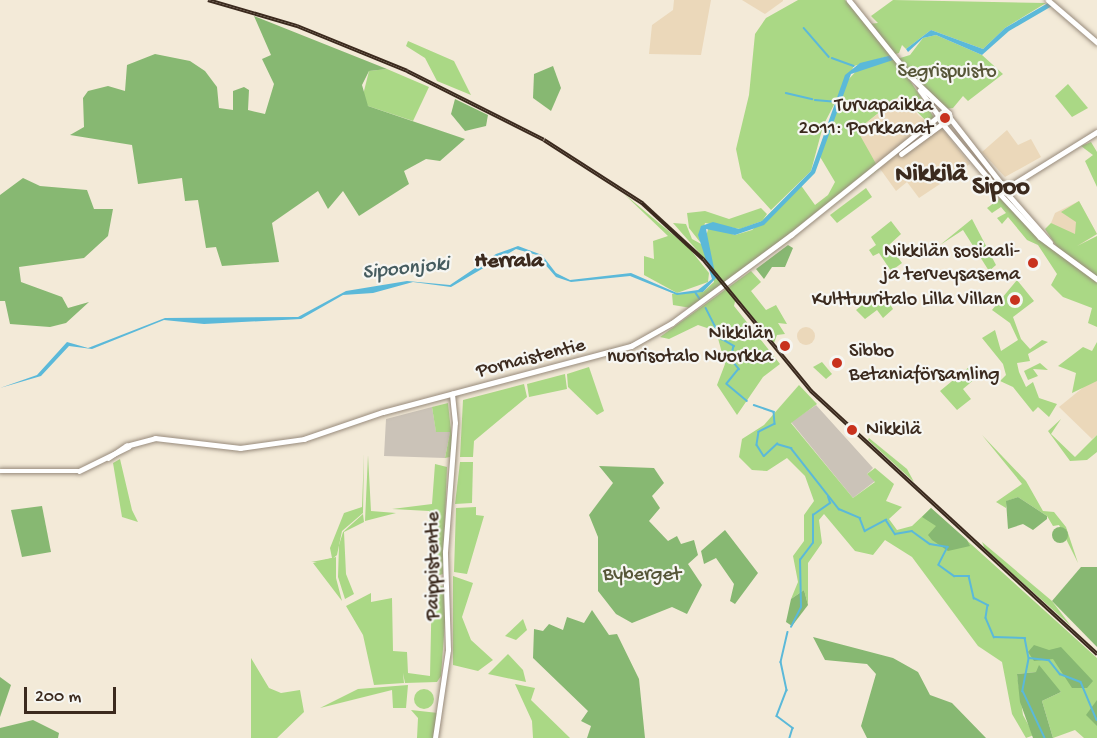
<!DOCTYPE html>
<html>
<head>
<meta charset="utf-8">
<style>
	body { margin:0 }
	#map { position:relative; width:1097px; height:738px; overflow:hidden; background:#f3ead8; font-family:"Gochi Hand",sans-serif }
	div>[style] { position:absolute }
	.built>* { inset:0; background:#ebd8ba }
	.round { border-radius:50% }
	.industrial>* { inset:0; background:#cbc3b8 }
	.green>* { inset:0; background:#aad885 }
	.forest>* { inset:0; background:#87b872 }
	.water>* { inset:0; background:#5bb9d9 }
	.stream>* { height:1.5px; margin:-0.75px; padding:0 0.75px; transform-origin:0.75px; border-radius:0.75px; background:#5bb9d9 }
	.roads { filter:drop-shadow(0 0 2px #978a7b) drop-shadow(0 0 2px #978a7b) }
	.secondary>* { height:4.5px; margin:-2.25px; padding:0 2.25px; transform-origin:2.25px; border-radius:2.25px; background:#fff }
	.secondary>.ring { margin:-2.25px; padding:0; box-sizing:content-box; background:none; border:4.5px solid #fff; border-radius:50% }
	.rail>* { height:4px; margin-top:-2px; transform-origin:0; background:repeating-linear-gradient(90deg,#f6f6f2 0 4.5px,#3b2a1e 0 9px); box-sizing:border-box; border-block:2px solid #3b2a1e }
	.dots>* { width:16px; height:16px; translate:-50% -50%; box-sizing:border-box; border:3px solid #f6f6f2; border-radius:50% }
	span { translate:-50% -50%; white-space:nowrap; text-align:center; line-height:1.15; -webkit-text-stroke:4.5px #f6f6f2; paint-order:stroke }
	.park-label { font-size:20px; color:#575638 }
	.poi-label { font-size:20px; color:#3b2a1e }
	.right { translate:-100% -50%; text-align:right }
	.left { translate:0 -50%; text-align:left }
	.street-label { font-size:20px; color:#3b2a1e }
	.water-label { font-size:21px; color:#465c5f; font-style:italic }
	.quarter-label { font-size:22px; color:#3b2a1e; font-weight:700 }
	.district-label { font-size:26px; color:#3b2a1e; font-weight:700 }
	.scale { position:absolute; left:24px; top:687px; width:92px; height:27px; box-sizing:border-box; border:3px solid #3b2a1e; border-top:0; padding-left:8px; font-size:18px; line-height:21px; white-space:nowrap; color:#3b2a1e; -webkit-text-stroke:4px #f6f6f2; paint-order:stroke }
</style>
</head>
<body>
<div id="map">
	<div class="built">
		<i style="clip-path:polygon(674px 0,711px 0,701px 55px,649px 54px,652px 25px,673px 10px)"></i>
		<i style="clip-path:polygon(742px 0,783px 0,783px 1px,765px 14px)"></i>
		<i style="clip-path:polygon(902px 95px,919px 116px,944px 131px,970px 164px,919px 198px,907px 182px,896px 191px,858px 138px,857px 130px)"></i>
		<i style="clip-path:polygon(1007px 130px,1018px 145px,1031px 139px,1041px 157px,1005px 177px,982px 152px)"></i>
		<i style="clip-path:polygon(1079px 201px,1097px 234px,1078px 246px,1051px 223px,1055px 213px)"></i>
		<i class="round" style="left:797px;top:327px;width:18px;height:18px"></i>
		<i style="clip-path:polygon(1091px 381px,1097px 381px,1097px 435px,1092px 439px,1059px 407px)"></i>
	</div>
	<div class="industrial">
		<i style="clip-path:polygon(816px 405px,873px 468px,867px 474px,875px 481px,853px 498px,791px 422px)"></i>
		<i style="clip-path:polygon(432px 407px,436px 431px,450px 432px,445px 458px,384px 456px,386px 419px)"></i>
	</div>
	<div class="green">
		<i style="clip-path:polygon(798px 0,845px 0,869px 24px,878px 23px,871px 16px,893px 0,1046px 3px,1005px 28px,983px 49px,931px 30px,906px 49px,902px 45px,899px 53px,854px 66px,823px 126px,811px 171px,771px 210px,742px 178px,736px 149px,749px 95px,755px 34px,766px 18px)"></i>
		<i style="clip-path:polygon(936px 35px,982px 55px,1003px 74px,968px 101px,963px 96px,953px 108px,943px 109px,897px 59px,910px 55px,923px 38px)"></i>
		<i style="clip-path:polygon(408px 41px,454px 61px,471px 95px,437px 81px,425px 58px,406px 46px)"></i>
		<i style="clip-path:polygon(896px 59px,935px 119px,929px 124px,901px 95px,857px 130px,879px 169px,691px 308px,673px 305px,672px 294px,703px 292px,714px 282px,705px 240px,709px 226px,735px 235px,752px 230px,800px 184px,815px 205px,828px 195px,835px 182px,819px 155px,847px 81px,860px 67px)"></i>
		<i style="clip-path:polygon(387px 69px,429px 87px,413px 121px,368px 106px,362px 99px,369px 71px)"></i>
		<i style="clip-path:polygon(1068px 84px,1088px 108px,1072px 117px,1055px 96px)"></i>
		<i style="clip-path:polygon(1091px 142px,1097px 152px,1097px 187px,1085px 161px,1093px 155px,1081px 146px)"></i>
		<i style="clip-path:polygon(866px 188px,872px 197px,837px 223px,830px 215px)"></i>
		<i style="clip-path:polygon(623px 193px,689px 248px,709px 273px,708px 282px,677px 293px,644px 275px,644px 256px,654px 259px,653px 241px,668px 236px)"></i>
		<i style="clip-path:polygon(1002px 197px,1043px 242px,1097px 282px,1097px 327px,1088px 323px,1092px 308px,1063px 297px,1051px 285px,1057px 274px,1038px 245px,1027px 240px,1008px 217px,1002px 224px,997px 218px,1006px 213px,1001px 207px,992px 213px,987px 208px)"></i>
		<i style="clip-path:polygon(1079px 201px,1097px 234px,1077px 246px,1097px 236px,1097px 277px,1057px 247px,1045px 229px,1051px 223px,1075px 234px,1076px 222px,1061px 212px)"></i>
		<i style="clip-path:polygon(761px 208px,767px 214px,762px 221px,740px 229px,705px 223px,700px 242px,689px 228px,687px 213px,705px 211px,729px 219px)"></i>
		<i style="clip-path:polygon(972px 219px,996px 265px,989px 271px,963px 230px,940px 245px)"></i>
		<i style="clip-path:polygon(891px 221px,901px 234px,889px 245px,902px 263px,891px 271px,879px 253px,873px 256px,869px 250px,876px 245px,871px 237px)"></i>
		<i style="clip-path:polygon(673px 223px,686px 224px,692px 239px,703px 245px,709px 264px)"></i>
		<i style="clip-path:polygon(751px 271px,761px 282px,751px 291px,766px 310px,776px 305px,787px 324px,778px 323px,785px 334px,777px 335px,774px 343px,736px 297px,734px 306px,780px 364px,763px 377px,737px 415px,717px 385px,725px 364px,716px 331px,698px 325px,669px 339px,660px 337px)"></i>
		<i style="clip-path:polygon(1017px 280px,1034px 301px,1013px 317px,1021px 339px,1030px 349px,1042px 340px,1048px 342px,1028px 354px,1030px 361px,1017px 363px,1019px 372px,1026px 387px,1033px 382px,1039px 398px,1057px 404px,1049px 417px,1038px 407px,1033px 412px,1013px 387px,1000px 381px,1006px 375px,1003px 364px,982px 338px,995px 330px,1001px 351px,1018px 340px,1010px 323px,992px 310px)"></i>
		<i style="clip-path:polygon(881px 290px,893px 309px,883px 318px,877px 310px,865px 319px,856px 310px)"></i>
		<i style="clip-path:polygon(1097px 342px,1097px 381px,1072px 393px,1076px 373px,1058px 366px,1083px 347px,1092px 351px)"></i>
		<i style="clip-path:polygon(822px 362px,832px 374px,826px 379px,813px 367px)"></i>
		<i style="clip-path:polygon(1040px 363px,1048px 370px,1033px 369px,1038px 376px,1028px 380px,1024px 371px)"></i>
		<i style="clip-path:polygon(589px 367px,604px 411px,597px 415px,568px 387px,567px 374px)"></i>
		<i style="clip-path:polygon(969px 367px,976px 378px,963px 389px,971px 399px,957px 410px,940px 391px)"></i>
		<i style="clip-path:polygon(565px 374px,567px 389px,529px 397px,527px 384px)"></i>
		<i style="clip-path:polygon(524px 384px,527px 397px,474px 441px,473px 457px,460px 457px,463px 400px)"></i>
		<i style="clip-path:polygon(799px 385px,817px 404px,791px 423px,853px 498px,875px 482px,867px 474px,875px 468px,894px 484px,886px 501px,902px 507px,889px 519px,897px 530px,912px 526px,931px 508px,1097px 658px,1097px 738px,1084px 738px,1075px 730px,1053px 738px,1042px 701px,1061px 692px,1036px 672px,1017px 674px,1023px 715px,1034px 735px,1026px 738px,1012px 714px,1002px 662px,978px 646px,912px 557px,885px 540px,873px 555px,855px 551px,824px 514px,819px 520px,822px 543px,808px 563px,808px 605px,804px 590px,791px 599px,798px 582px,793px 556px,804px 541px,804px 515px,814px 501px,805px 476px,787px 458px,767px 471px,752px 470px,739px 457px,742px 439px,764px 425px)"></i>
		<i style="clip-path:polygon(448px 403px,452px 440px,450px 457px,445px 458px,450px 432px,436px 432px,432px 407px)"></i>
		<i style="clip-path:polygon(1061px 419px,1051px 434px,1075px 457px,1097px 435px,1097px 452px,1087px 460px,1070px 461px,1048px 431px)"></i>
		<i style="clip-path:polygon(982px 435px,1026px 481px,1043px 511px,1054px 512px,1066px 527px,1078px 563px,1059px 525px,1053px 526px,1047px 516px,1018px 497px,1007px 501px,1006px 508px,996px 502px,1022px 484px)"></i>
		<i style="clip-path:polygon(869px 438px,907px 469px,914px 482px,868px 440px)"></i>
		<i style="clip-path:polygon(364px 453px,363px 513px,342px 531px,337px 555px,331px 560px,326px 562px,311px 562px,332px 558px,330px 548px,344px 513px,362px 507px)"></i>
		<i style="clip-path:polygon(368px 455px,371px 511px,396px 513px,365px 521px)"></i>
		<i style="clip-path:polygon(120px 459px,132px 510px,138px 522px,122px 517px,113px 463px)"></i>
		<i style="clip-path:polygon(460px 462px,473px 462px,472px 503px,455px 504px)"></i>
		<i style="clip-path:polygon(435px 464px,447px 467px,443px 574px,429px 578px,429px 511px,392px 509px,432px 504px)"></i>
		<i style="clip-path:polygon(476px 507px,476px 515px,484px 516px,467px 574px,454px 572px,456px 508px)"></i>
		<i style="clip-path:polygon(363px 514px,364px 522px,344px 532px,346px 574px,354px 594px,345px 599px,338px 577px,339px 545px,343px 532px)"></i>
		<i style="clip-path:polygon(982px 542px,1052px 601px,1071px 626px,985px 549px)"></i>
		<i style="clip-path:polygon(336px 557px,336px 578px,342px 601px,313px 563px)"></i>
		<i style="clip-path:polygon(453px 576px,473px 583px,462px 617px,471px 640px,493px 660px,478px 671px,453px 665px)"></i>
		<i style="clip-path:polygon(432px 583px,444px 587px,446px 608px,441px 676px,437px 682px,405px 683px,403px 673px,404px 683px,374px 685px,363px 635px,346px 606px,371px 593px,371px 602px,392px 598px,393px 651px,407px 652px,408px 673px,430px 676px)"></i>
		<i style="clip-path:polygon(523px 619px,527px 630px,516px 640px,505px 636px)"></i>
		<i style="clip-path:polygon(508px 654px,523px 670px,526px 682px,488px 674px)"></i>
		<i style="clip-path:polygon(251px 658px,269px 688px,281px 693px,300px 690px,304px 712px,277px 738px,251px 738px)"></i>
		<i style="clip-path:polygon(515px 684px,535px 688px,531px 700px,570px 738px,533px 738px,532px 721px)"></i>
		<i style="clip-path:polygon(408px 685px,406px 708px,393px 708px,392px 690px,320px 708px,358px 689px)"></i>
		<i class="round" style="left:414px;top:689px;width:20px;height:20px"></i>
		<i style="clip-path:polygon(411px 710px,438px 713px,435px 738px,417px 738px,418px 718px)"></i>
	</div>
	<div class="forest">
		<i style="clip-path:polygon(254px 16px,387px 69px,369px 71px,362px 85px,368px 106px,465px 139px,440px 161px,426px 159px,404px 171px,409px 184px,359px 216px,343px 191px,328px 209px,318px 191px,272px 223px,279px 262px,222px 266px,216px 247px,206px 248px,198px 200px,185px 201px,182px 178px,138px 184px,132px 145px,70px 135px,84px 127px,83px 98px,88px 91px,108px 86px,125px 91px,127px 65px,155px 54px,190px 61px,205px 71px,217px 87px,219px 108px,233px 110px,233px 91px,244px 87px,249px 90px,248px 110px,265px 114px,274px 84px,262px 59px,271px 55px)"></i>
		<i style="clip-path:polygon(553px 66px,561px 88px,551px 111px,533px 98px,534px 74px)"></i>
		<i style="clip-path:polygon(455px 99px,488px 115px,486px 126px,465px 131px,451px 114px)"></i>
		<i style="clip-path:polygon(23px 178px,40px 186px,87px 190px,94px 209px,113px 209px,108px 236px,84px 258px,19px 267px,21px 282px,62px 297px,68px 308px,89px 302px,66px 323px,50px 327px,10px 324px,5px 301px,0 301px,0 195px)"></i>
		<i style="clip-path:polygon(788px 245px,793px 248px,785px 267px,772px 267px,764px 279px,756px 269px)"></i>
		<i style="clip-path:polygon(599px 466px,654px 468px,664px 483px,652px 496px,660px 508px,649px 521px,668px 541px,677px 536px,681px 544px,694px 540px,698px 555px,688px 564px,702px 585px,687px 614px,672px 607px,632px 623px,616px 614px,598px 591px,598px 537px,589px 515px,613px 483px)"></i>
		<i style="clip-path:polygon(1018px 497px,1047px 516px,1047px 519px,1033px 530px,1023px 524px,1008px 529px,1006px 501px)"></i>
		<i style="clip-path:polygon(42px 506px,51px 552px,22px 557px,11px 510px)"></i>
		<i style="clip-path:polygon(931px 508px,967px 540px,970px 546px,948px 551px,932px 540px,928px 535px,936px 526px,922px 517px)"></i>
		<i class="round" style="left:1052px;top:527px;width:16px;height:16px"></i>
		<i style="clip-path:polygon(725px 530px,758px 573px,735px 604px,730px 601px,734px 584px,716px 558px,704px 564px,701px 551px)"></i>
		<i style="clip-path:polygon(1081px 567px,1097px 567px,1097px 647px,1052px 601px)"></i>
		<i style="clip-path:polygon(804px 590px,808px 605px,792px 626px,786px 622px,791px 599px)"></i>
		<i style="clip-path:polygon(592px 610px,609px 635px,617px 634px,639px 679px,645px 738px,587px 738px,591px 726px,581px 721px,588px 711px,533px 658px,534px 629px,543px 631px,549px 624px,563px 630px,567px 617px,584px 623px)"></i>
		<i style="clip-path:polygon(813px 637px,893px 658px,918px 672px,930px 695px,952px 703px,986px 738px,867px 738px,861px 726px,876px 674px,867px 664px,825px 660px)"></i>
		<i style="clip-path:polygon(1034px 645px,1049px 650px,1061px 647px,1093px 681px,1087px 688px,1072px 688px,1053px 659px,1034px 661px,1028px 652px)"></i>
		<i style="clip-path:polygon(1039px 665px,1061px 692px,1042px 701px,1053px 738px,1033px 738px,1020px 702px,1017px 674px,1036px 672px)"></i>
		<i style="clip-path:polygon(0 677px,11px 685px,0 717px)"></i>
		<i style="clip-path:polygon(1097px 700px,1097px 726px,1086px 715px)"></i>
		<i style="clip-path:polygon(33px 720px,59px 733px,58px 738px,0 738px,0 728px)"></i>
	</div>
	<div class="water">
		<i style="clip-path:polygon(1048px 3px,1052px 6px,1009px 31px,982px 55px,936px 35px,923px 38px,908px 52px,906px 49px,931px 30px,983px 49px,1005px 28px)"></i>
		<i style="clip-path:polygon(892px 55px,896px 59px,851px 74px,815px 173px,764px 225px,735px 235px,706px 229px,716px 278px,703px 292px,677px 295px,630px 276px,571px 282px,556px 277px,537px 255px,516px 249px,451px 287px,413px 282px,373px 293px,343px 295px,301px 319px,204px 324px,164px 320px,92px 349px,69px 346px,41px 376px,0 388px,37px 375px,67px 342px,88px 348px,165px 318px,298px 317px,346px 291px,407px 281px,450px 285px,496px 254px,518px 246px,542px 255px,556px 273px,570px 280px,631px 273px,677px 293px,698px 290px,712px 279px,698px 235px,701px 226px,713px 222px,739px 229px,762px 221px,811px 171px,845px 75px,860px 63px)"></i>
	</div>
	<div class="stream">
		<i style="left:804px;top:28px;width:38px;rotate:49deg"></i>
		<i style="left:832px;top:58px;width:23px;rotate:20deg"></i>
		<i style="left:786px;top:93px;width:27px;rotate:13deg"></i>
		<i style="left:815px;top:100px;width:23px;rotate:5deg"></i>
		<i style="left:696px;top:293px;width:7px;rotate:56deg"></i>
		<i style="left:706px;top:308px;width:35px;rotate:63deg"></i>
		<i style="left:722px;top:339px;width:14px;rotate:30deg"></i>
		<i style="left:734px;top:346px;width:13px;rotate:103deg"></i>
		<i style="left:731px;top:359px;width:13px;rotate:51deg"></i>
		<i style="left:739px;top:369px;width:19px;rotate:129deg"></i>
		<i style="left:727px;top:384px;width:26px;rotate:40deg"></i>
		<i style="left:754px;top:405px;width:21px;rotate:19deg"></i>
		<i style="left:774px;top:412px;width:12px;rotate:85deg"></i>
		<i style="left:775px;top:424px;width:18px;rotate:153deg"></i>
		<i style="left:759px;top:432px;width:13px;rotate:99deg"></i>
		<i style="left:757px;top:445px;width:13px;rotate:58deg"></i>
		<i style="left:764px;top:456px;width:18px;rotate:-43deg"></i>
		<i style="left:777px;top:444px;width:15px;rotate:16deg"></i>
		<i style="left:791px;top:448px;width:78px;rotate:51.8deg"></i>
		<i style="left:839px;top:509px;width:23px;rotate:23deg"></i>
		<i style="left:860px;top:518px;width:14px;rotate:69deg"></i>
		<i style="left:865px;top:531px;width:24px;rotate:-28deg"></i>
		<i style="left:886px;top:520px;width:17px;rotate:57deg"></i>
		<i style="left:895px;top:534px;width:17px;rotate:-10deg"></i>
		<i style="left:912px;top:531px;width:22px;rotate:36deg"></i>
		<i style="left:930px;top:544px;width:18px;rotate:9deg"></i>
		<i style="left:948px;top:547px;width:20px;rotate:117deg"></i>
		<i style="left:939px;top:565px;width:19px;rotate:36deg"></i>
		<i style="left:954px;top:576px;width:15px"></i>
		<i style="left:969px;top:576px;width:23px;rotate:77deg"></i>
		<i style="left:974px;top:598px;width:16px;rotate:27deg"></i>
		<i style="left:988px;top:605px;width:13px;rotate:99deg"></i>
		<i style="left:986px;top:618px;width:21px;rotate:67deg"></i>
		<i style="left:994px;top:637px;width:31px;rotate:2deg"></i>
		<i style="left:1025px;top:638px;width:20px;rotate:79deg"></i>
		<i style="left:1029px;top:658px;width:20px;rotate:6deg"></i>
		<i style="left:1049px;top:660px;width:18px;rotate:52deg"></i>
		<i style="left:1060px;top:674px;width:22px;rotate:21deg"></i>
		<i style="left:1081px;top:682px;width:41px;rotate:67.2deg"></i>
		<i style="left:791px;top:627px;width:22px;rotate:-63deg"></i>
		<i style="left:801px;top:607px;width:47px;rotate:-91.2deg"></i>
		<i style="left:800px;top:560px;width:21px;rotate:-53deg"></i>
		<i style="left:813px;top:543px;width:28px;rotate:-90deg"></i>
		<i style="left:813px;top:515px;width:21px;rotate:-35deg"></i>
		<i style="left:830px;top:503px;width:6px;rotate:-108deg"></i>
		<i style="left:788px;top:632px;width:31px;rotate:103deg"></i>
		<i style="left:781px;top:662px;width:29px;rotate:78deg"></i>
		<i style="left:787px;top:690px;width:28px;rotate:111deg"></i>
		<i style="left:777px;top:716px;width:20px;rotate:37deg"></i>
		<i style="left:793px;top:728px;width:10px;rotate:107deg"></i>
		<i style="left:1029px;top:659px;width:33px;rotate:101deg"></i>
		<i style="left:1023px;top:691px;width:52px;rotate:64.9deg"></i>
	</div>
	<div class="roads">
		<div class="secondary">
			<i style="left:849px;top:0;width:97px;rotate:51.2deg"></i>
			<i style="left:910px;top:76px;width:54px;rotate:43.5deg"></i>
			<i style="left:949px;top:113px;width:12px;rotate:110deg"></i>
			<i style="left:945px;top:124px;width:9px;rotate:-139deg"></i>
			<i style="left:938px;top:118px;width:9px;rotate:-49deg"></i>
			<i style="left:1048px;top:0;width:65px;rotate:40.6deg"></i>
			<i style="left:920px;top:90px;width:31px;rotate:54deg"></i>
			<i style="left:951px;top:119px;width:81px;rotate:52deg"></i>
			<i style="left:943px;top:124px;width:81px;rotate:50deg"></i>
			<i style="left:901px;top:154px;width:51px;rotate:-36.2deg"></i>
			<i class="ring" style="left:995px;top:183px;width:7.5px;height:7.5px"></i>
			<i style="left:1007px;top:188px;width:106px;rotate:-31.9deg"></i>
			<i style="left:1006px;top:192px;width:67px;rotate:48.7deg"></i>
			<i style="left:1001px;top:195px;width:57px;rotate:47.1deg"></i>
			<i style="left:1040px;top:237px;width:71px;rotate:36.4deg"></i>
			<i style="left:108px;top:458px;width:22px;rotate:-34deg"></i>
			<i style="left:126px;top:446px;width:30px;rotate:-15deg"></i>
			<i style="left:155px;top:438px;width:86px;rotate:6.7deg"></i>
			<i style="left:240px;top:448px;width:65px;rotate:-8deg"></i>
			<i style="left:304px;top:439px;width:83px;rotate:-18.9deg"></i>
			<i style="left:383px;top:412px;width:257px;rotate:-14.9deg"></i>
			<i style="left:631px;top:346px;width:47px;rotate:-29.3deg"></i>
			<i style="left:672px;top:323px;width:148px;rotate:-36.5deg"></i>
			<i style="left:791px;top:235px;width:189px;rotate:-38.8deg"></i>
			<i style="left:0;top:471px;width:79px"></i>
			<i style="left:79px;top:471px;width:55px;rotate:-26.1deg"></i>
			<i style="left:435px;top:738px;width:89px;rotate:-81.6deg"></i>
			<i style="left:448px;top:650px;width:98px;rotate:-91.8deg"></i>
			<i style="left:445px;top:552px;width:129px;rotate:-85.6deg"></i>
			<i style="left:455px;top:423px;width:29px;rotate:-96deg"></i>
		</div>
	</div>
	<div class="rail">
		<i style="left:208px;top:0;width:93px;rotate:16.3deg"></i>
		<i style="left:297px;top:26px;width:119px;rotate:22.2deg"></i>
		<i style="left:407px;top:71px;width:153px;rotate:26.7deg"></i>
		<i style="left:544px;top:140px;width:117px;rotate:32.7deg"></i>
		<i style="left:642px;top:203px;width:83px;rotate:42.6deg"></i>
		<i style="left:703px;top:259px;width:171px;rotate:50.7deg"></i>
		<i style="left:811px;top:391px;width:389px;rotate:42.6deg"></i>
	</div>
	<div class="dots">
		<i style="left:945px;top:118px;background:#c8321e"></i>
		<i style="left:1033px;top:263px;background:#c8321e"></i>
		<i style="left:1015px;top:300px;background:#c8321e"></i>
		<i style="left:785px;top:346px;background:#c8321e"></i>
		<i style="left:837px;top:363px;background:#c8321e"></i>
		<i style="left:852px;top:430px;background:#c8321e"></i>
	</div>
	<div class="park-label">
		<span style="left:947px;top:72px">Segrispuisto</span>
		<span style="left:642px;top:575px">Byberget</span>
	</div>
	<div class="poi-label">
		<span class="right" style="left:933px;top:118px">Turvapaikka<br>2011: Porkkanat</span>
		<span class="right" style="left:1020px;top:264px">Nikkilän sosiaali-<br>ja terveysasema</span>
		<span class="right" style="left:1003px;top:300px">Kulttuuritalo Lilla Villan</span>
		<span class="right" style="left:773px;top:346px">Nikkilän<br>nuorisotalo Nuorkka</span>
		<span class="left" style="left:849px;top:364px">Sibbo<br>Betaniaförsamling</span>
		<span class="left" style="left:866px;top:430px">Nikkilä</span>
	</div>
	<div class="street-label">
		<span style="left:531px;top:359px;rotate:-14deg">Pornaistentie</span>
		<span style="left:434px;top:566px;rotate:-90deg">Paippistentie</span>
	</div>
	<div class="water-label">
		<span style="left:406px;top:270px;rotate:-6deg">Sipoonjoki</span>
	</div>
	<div class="quarter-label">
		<span style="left:509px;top:263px">Herrala</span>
	</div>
	<div class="district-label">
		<span style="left:931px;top:176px">Nikkilä</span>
		<span style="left:1001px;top:189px">Sipoo</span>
	</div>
	<div class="scale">200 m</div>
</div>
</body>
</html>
